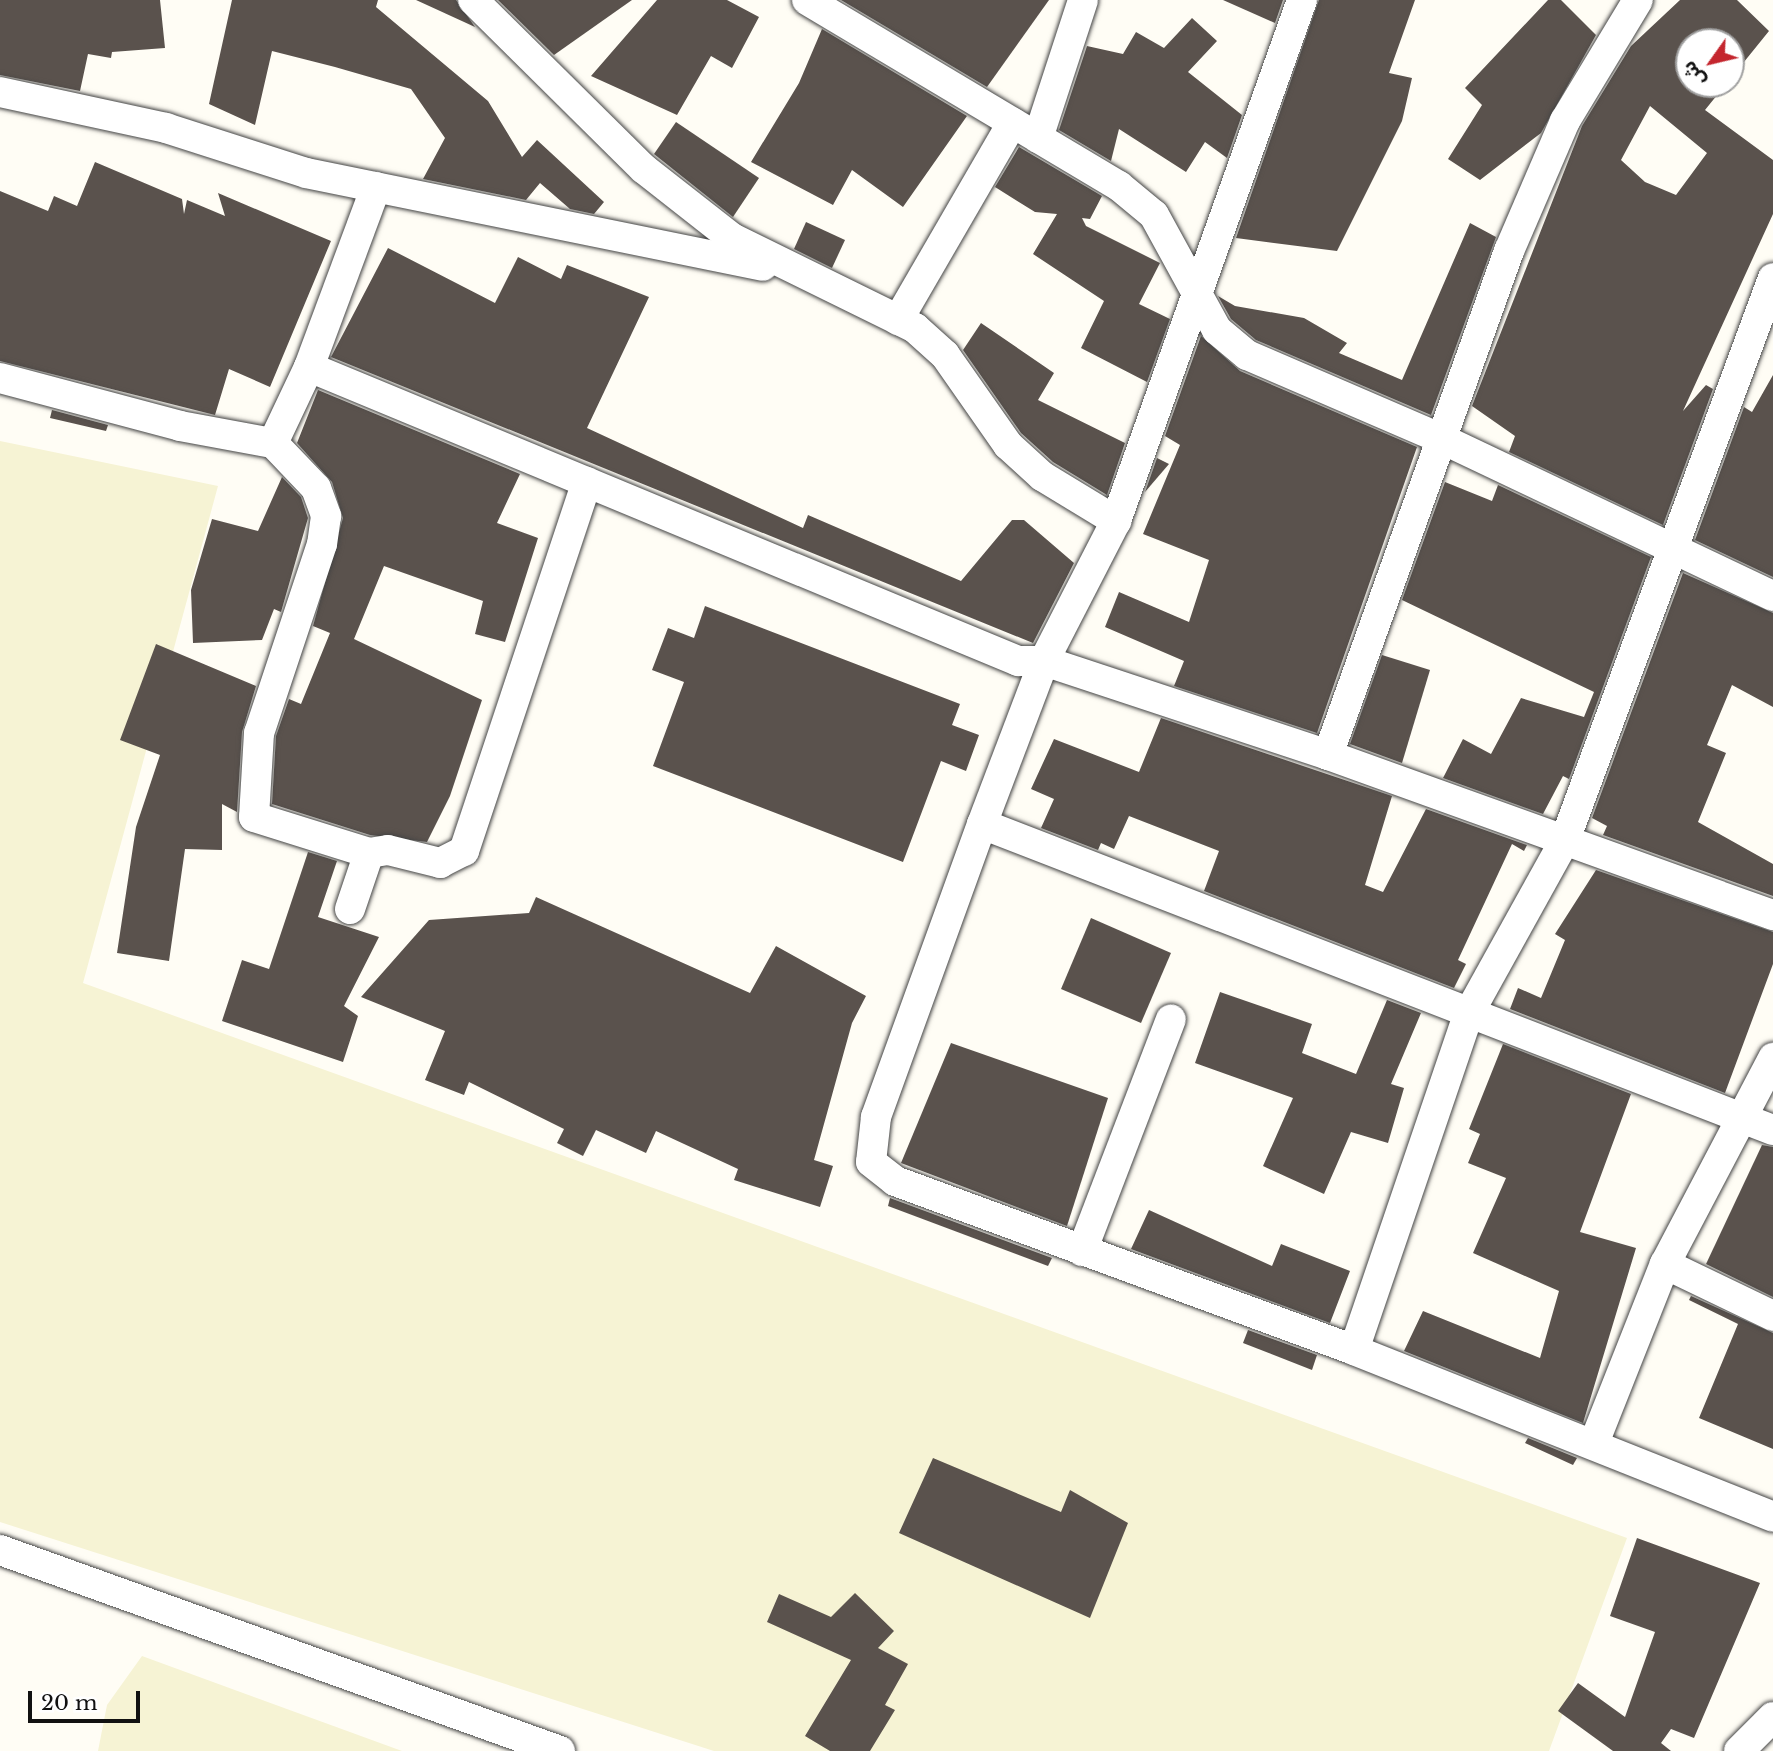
<!DOCTYPE html>
<html>
<head>
<meta charset="utf-8">
<style>
	body { margin:0 }
	#map { position:relative; width:1773px; height:1751px; overflow:hidden; background:#fffdf5; font-family:"Libre Baskerville","Noto Sans Arabic",serif }
	div>[style] { position:absolute }
	.farmland>* { inset:0; background:#f6f3d4 }
	.building>* { inset:0; background:#5a524d }
	.roads { filter:drop-shadow(0 0 2px #444) drop-shadow(0 0 2px #444) }
	.minor>* { height:30px; margin:-15px; padding:0 15px; transform-origin:15px; border-radius:15px; background:#fff }
	span { translate:-50% -50%; white-space:nowrap; text-align:center; line-height:1.15; -webkit-text-stroke:7px #fff; paint-order:stroke }
	.north { position:absolute; left:1675px; top:28px; width:70px; height:70px; box-sizing:border-box; background:#fff; border:2px solid #a0a0a0; border-radius:50%; rotate:236deg; font-size:19px; font-weight:700; line-height:28px; text-align:center; color:#111 }
	.north::after { content:''; display:block; margin:auto; width:24px; height:32px; background:#c4262e; clip-path:polygon(50% 0,100% 100%,50% 72%,0 100%) }
	.scale { position:absolute; left:28px; top:1691px; width:112px; height:32px; box-sizing:border-box; border:4px solid #111; border-top:0; padding-left:9px; font-size:21px; line-height:24px; white-space:nowrap; color:#111; -webkit-text-stroke:5px #fff; paint-order:stroke }
</style>
</head>
<body>
<div id="map">
	<div class="farmland">
		<i style="clip-path:polygon(0 441px,218px 486px,83px 983px,1627px 1538px,1549px 1751px,714px 1751px,0 1522px)"></i>
		<i style="clip-path:polygon(142px 1656px,402px 1751px,98px 1751px,107px 1705px)"></i>
	</div>
	<div class="building">
		<i style="clip-path:polygon(0 0,160px 0,165px 48px,112px 52px,111px 58px,88px 54px,80px 91px,0 75px)"></i>
		<i style="clip-path:polygon(232px 0,378px 0,376px 7px,488px 101px,522px 157px,537px 140px,604px 202px,594px 214px,570px 209px,540px 183px,526px 200px,423px 179px,445px 138px,411px 89px,335px 67px,272px 51px,255px 125px,209px 104px)"></i>
		<i style="clip-path:polygon(416px 0,456px 0,475px 27px)"></i>
		<i style="clip-path:polygon(498px 0,632px 0,554px 55px)"></i>
		<i style="clip-path:polygon(657px 0,727px 0,759px 17px,732px 68px,711px 56px,677px 115px,591px 76px)"></i>
		<i style="clip-path:polygon(841px 0,1049px 0,987px 87px)"></i>
		<i style="clip-path:polygon(1223px 0,1283px 0,1275px 23px)"></i>
		<i style="clip-path:polygon(1319px 0,1415px 0,1389px 73px,1412px 78px,1402px 121px,1337px 251px,1236px 238px)"></i>
		<i style="clip-path:polygon(1548px 0,1561px 0,1596px 35px,1541px 133px,1480px 180px,1448px 159px,1482px 105px,1465px 88px)"></i>
		<i style="clip-path:polygon(evenodd,1680px 0,1737px 0,1769px 31px,1731px 78px,1731px 42px,1689px 42px,1689px 84px,1726px 84px,1705px 110px,1773px 160px,1773px 214px,1683px 411px,1706px 385px,1713px 389px,1663px 525px,1509px 452px,1515px 436px,1472px 406px,1582px 126px,1631px 46px,1680px 0,1650px 106px,1707px 153px,1676px 195px,1645px 182px,1621px 160px,1650px 106px)"></i>
		<i style="clip-path:polygon(1192px 18px,1217px 41px,1188px 72px,1242px 115px,1227px 158px,1205px 142px,1186px 172px,1119px 129px,1111px 161px,1059px 130px,1087px 46px,1123px 54px,1136px 32px,1164px 48px)"></i>
		<i style="clip-path:polygon(822px 29px,967px 116px,903px 207px,852px 170px,833px 205px,751px 162px,799px 83px)"></i>
		<i style="clip-path:polygon(676px 122px,759px 178px,733px 217px,654px 154px)"></i>
		<i style="clip-path:polygon(1019px 147px,1102px 196px,1090px 219px,1082px 218px,1086px 226px,1160px 263px,1139px 304px,1170px 319px,1147px 382px,1081px 348px,1104px 301px,1033px 254px,1057px 214px,1035px 212px,995px 187px)"></i>
		<i style="clip-path:polygon(95px 162px,182px 199px,184px 214px,187px 200px,225px 216px,218px 193px,331px 241px,270px 387px,229px 369px,215px 415px,0 361px,0 191px,48px 211px,54px 196px,77px 206px)"></i>
		<i style="clip-path:polygon(806px 222px,845px 240px,832px 268px,794px 249px)"></i>
		<i style="clip-path:polygon(1470px 223px,1496px 237px,1431px 415px,1256px 340px,1231px 319px,1218px 296px,1235px 306px,1304px 318px,1347px 343px,1339px 353px,1402px 380px)"></i>
		<i style="clip-path:polygon(388px 248px,495px 303px,518px 257px,561px 279px,567px 265px,649px 297px,587px 428px,803px 528px,808px 515px,961px 581px,1012px 520px,1024px 520px,1074px 563px,1033px 643px,331px 357px)"></i>
		<i style="clip-path:polygon(981px 323px,1054px 373px,1038px 400px,1125px 443px,1107px 495px,1053px 462px,1021px 433px,963px 350px)"></i>
		<i style="clip-path:polygon(1201px 336px,1240px 371px,1417px 447px,1317px 733px,1174px 686px,1184px 661px,1105px 627px,1119px 592px,1189px 622px,1209px 560px,1143px 534px,1180px 445px,1165px 436px)"></i>
		<i style="clip-path:polygon(1773px 375px,1773px 577px,1695px 540px,1744px 407px,1752px 412px)"></i>
		<i style="clip-path:polygon(318px 390px,520px 474px,497px 523px,538px 538px,505px 642px,475px 634px,483px 601px,384px 566px,354px 639px,482px 700px,450px 796px,427px 842px,370px 835px,272px 804px,276px 736px,289px 699px,301px 704px,330px 633px,313px 626px,343px 518px,332px 482px,297px 443px)"></i>
		<i style="clip-path:polygon(52px 410px,108px 425px,106px 431px,50px 418px)"></i>
		<i style="clip-path:polygon(1157px 458px,1169px 464px,1145px 492px)"></i>
		<i style="clip-path:polygon(282px 477px,301px 497px,308px 518px,281px 612px,274px 609px,262px 640px,193px 643px,191px 590px,212px 519px,258px 531px)"></i>
		<i style="clip-path:polygon(1445px 482px,1492px 501px,1498px 485px,1651px 557px,1569px 779px,1563px 776px,1543px 814px,1443px 778px,1463px 739px,1491px 754px,1521px 698px,1584px 717px,1594px 692px,1402px 600px)"></i>
		<i style="clip-path:polygon(1683px 573px,1773px 613px,1773px 707px,1732px 685px,1707px 745px,1726px 753px,1698px 822px,1773px 864px,1773px 896px,1603px 835px,1607px 826px,1592px 818px)"></i>
		<i style="clip-path:polygon(705px 606px,960px 704px,952px 725px,979px 735px,966px 771px,941px 761px,903px 862px,653px 766px,684px 682px,652px 670px,668px 628px,694px 638px)"></i>
		<i style="clip-path:polygon(156px 644px,256px 686px,242px 732px,237px 812px,222px 804px,222px 850px,185px 849px,169px 961px,117px 953px,136px 827px,160px 755px,120px 740px)"></i>
		<i style="clip-path:polygon(1382px 655px,1430px 670px,1402px 763px,1350px 744px)"></i>
		<i style="clip-path:polygon(1161px 718px,1392px 796px,1365px 885px,1383px 892px,1426px 809px,1527px 845px,1524px 851px,1512px 844px,1458px 960px,1466px 964px,1454px 988px,1204px 891px,1219px 851px,1129px 816px,1114px 849px,1101px 843px,1098px 850px,1041px 828px,1054px 799px,1031px 789px,1054px 739px,1139px 772px)"></i>
		<i style="clip-path:polygon(308px 852px,337px 861px,318px 917px,379px 937px,344px 1006px,358px 1016px,343px 1062px,222px 1021px,242px 960px,269px 969px)"></i>
		<i style="clip-path:polygon(1596px 870px,1773px 932px,1773px 964px,1725px 1093px,1510px 1009px,1518px 988px,1541px 998px,1565px 940px,1555px 934px)"></i>
		<i style="clip-path:polygon(536px 897px,750px 993px,776px 946px,866px 996px,852px 1023px,814px 1160px,833px 1166px,820px 1207px,734px 1180px,738px 1169px,656px 1131px,646px 1153px,596px 1130px,583px 1156px,557px 1143px,564px 1129px,469px 1082px,464px 1095px,425px 1080px,445px 1031px,361px 997px,429px 920px,529px 913px)"></i>
		<i style="clip-path:polygon(1091px 918px,1171px 953px,1141px 1023px,1061px 989px)"></i>
		<i style="clip-path:polygon(1220px 992px,1312px 1024px,1302px 1053px,1356px 1074px,1387px 1000px,1421px 1013px,1391px 1084px,1404px 1088px,1388px 1143px,1351px 1132px,1324px 1194px,1263px 1166px,1293px 1098px,1195px 1063px)"></i>
		<i style="clip-path:polygon(951px 1043px,1108px 1098px,1067px 1226px,901px 1163px)"></i>
		<i style="clip-path:polygon(1503px 1044px,1631px 1094px,1580px 1232px,1636px 1248px,1583px 1423px,1404px 1351px,1423px 1311px,1540px 1358px,1559px 1291px,1473px 1253px,1506px 1178px,1468px 1163px,1480px 1134px,1469px 1129px)"></i>
		<i style="clip-path:polygon(1762px 1145px,1773px 1147px,1773px 1297px,1706px 1264px)"></i>
		<i style="clip-path:polygon(890px 1198px,1052px 1258px,1048px 1266px,888px 1206px)"></i>
		<i style="clip-path:polygon(1149px 1210px,1272px 1266px,1281px 1244px,1350px 1271px,1330px 1323px,1131px 1249px)"></i>
		<i style="clip-path:polygon(1691px 1296px,1773px 1333px,1773px 1449px,1699px 1418px,1738px 1324px,1689px 1300px)"></i>
		<i style="clip-path:polygon(1248px 1330px,1317px 1355px,1312px 1370px,1243px 1343px)"></i>
		<i style="clip-path:polygon(1528px 1438px,1577px 1458px,1573px 1465px,1525px 1443px)"></i>
		<i style="clip-path:polygon(933px 1458px,1061px 1512px,1070px 1490px,1128px 1523px,1090px 1618px,899px 1533px)"></i>
		<i style="clip-path:polygon(1637px 1538px,1760px 1583px,1694px 1738px,1671px 1729px,1661px 1743px,1671px 1751px,1613px 1751px,1558px 1711px,1578px 1683px,1625px 1717px,1655px 1632px,1610px 1616px)"></i>
		<i style="clip-path:polygon(855px 1593px,894px 1631px,878px 1648px,908px 1664px,885px 1705px,895px 1710px,870px 1751px,830px 1751px,805px 1736px,851px 1660px,767px 1622px,779px 1594px,831px 1617px)"></i>
	</div>
	<div class="roads">
		<div class="minor">
			<i style="left:473px;top:0;width:240px;rotate:44.7deg"></i>
			<i style="left:644px;top:169px;width:112px;rotate:38.1deg"></i>
			<i style="left:732px;top:238px;width:204px;rotate:26.2deg"></i>
			<i style="left:915px;top:328px;width:40px;rotate:42deg"></i>
			<i style="left:945px;top:355px;width:110px;rotate:55deg"></i>
			<i style="left:1008px;top:445px;width:46px;rotate:42.4deg"></i>
			<i style="left:1042px;top:476px;width:87px;rotate:31.3deg"></i>
			<i style="left:807px;top:0;width:363px;rotate:30.8deg"></i>
			<i style="left:1119px;top:186px;width:45px;rotate:39.6deg"></i>
			<i style="left:1154px;top:215px;width:131px;rotate:61.3deg"></i>
			<i style="left:1217px;top:330px;width:39px;rotate:40deg"></i>
			<i style="left:1247px;top:355px;width:215px;rotate:23.3deg"></i>
			<i style="left:1444px;top:440px;width:364px;rotate:25.4deg"></i>
			<i style="left:1302px;top:0;width:553px;rotate:109.65deg"></i>
			<i style="left:1116px;top:521px;width:157px;rotate:117.2deg"></i>
			<i style="left:1044px;top:661px;width:174px;rotate:110.8deg"></i>
			<i style="left:982px;top:824px;width:312px;rotate:109.9deg"></i>
			<i style="left:876px;top:1117px;width:45px;rotate:96.3deg"></i>
			<i style="left:871px;top:1162px;width:31px;rotate:38deg"></i>
			<i style="left:895px;top:1181px;width:489px;rotate:20.2deg"></i>
			<i style="left:1354px;top:1350px;width:451px;rotate:21.7deg"></i>
			<i style="left:0;top:92px;width:170px;rotate:12.2deg"></i>
			<i style="left:166px;top:128px;width:147px;rotate:17.8deg"></i>
			<i style="left:306px;top:173px;width:466px;rotate:11.5deg"></i>
			<i style="left:1038px;top:138px;width:145px;rotate:-71.9deg"></i>
			<i style="left:898px;top:320px;width:228px;rotate:-59.9deg"></i>
			<i style="left:309px;top:367px;width:768px;rotate:22.52deg"></i>
			<i style="left:1018px;top:661px;width:26px"></i>
			<i style="left:1044px;top:661px;width:299px;rotate:18.3deg"></i>
			<i style="left:1328px;top:755px;width:473px;rotate:19.8deg"></i>
			<i style="left:0;top:378px;width:186px;rotate:14.9deg"></i>
			<i style="left:180px;top:426px;width:95px;rotate:10.4deg"></i>
			<i style="left:273px;top:443px;width:84px;rotate:-64.7deg"></i>
			<i style="left:309px;top:367px;width:192px;rotate:-69.6deg"></i>
			<i style="left:273px;top:443px;width:62px;rotate:46.3deg"></i>
			<i style="left:316px;top:488px;width:30px;rotate:70deg"></i>
			<i style="left:326px;top:516px;width:28px;rotate:98deg"></i>
			<i style="left:322px;top:544px;width:199px;rotate:108.4deg"></i>
			<i style="left:259px;top:733px;width:84px;rotate:93.4deg"></i>
			<i style="left:254px;top:817px;width:121px;rotate:17.4deg"></i>
			<i style="left:1328px;top:755px;width:536px;rotate:-70.25deg"></i>
			<i style="left:1509px;top:251px;width:142px;rotate:-66.7deg"></i>
			<i style="left:1565px;top:121px;width:141px;rotate:-58.9deg"></i>
			<i style="left:982px;top:824px;width:848px;rotate:21.15deg"></i>
			<i style="left:350px;top:909px;width:59px;rotate:-71.3deg"></i>
			<i style="left:369px;top:853px;width:19px;rotate:-9deg"></i>
			<i style="left:388px;top:850px;width:54px;rotate:14deg"></i>
			<i style="left:440px;top:863px;width:27px;rotate:-27deg"></i>
			<i style="left:464px;top:851px;width:389px;rotate:-71.6deg"></i>
			<i style="left:1082px;top:1251px;width:248px;rotate:-69deg"></i>
			<i style="left:1665px;top:1264px;width:120px;rotate:25.7deg"></i>
			<i style="left:1354px;top:1350px;width:356px;rotate:-71.2deg"></i>
			<i style="left:1469px;top:1013px;width:198px;rotate:-61deg"></i>
			<i style="left:1565px;top:840px;width:599px;rotate:-69.69deg"></i>
			<i style="left:1594px;top:1443px;width:193px;rotate:-68.4deg"></i>
			<i style="left:1665px;top:1264px;width:233px;rotate:-62.3deg"></i>
			<i style="left:0;top:1550px;width:595px;rotate:19.74deg"></i>
			<i style="left:1739px;top:1751px;width:48px;rotate:-45deg"></i>
		</div>
	</div>
	<div class="north">ش</div>
	<div class="scale">20 m</div>
</div>
</body>
</html>
